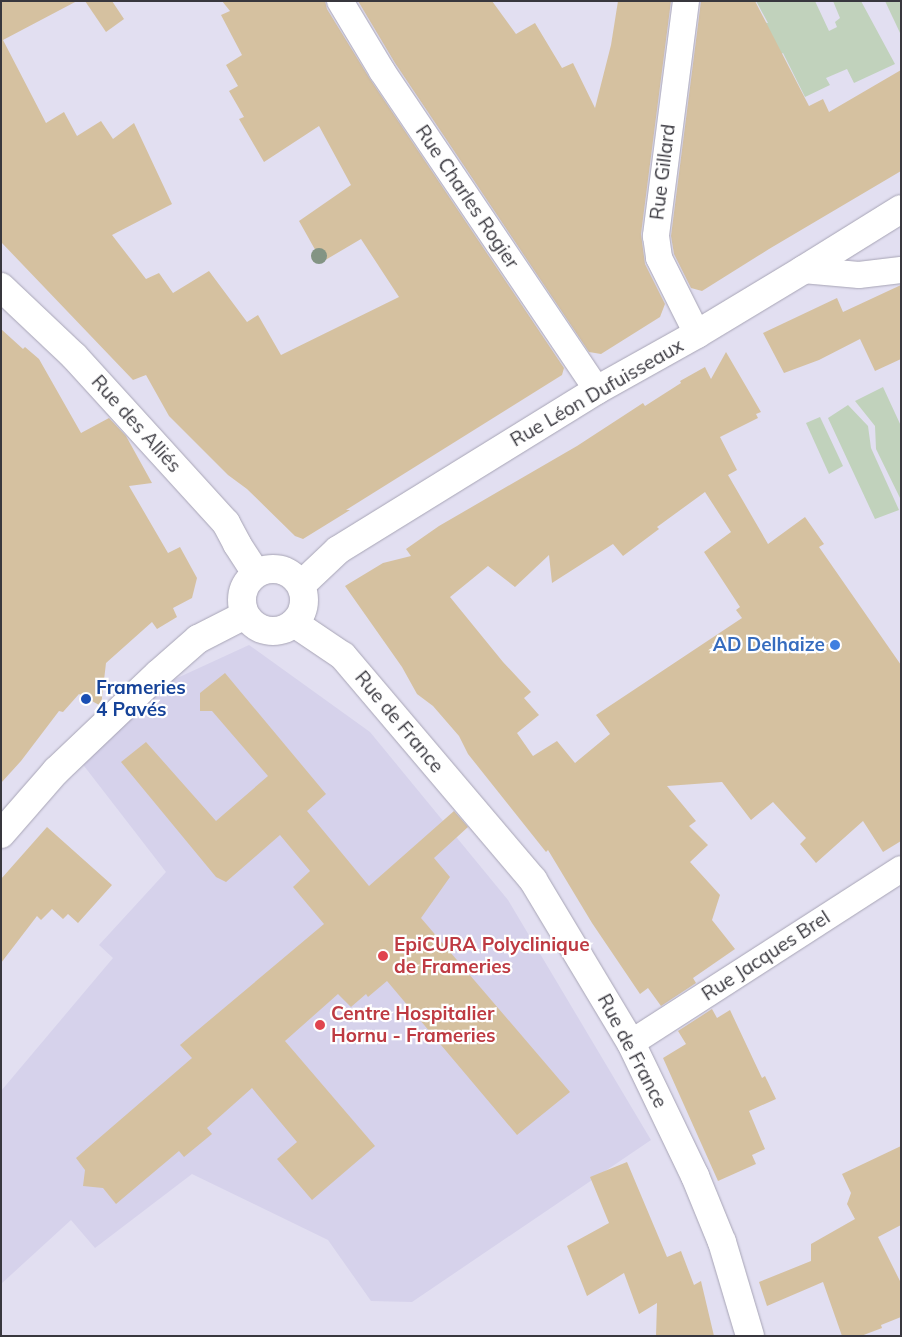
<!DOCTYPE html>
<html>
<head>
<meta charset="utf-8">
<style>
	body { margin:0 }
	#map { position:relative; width:902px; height:1337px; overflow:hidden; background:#e2dff1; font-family:Mulish,sans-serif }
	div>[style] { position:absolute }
	.built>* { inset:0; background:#d6d2eb }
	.green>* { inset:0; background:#c1d2bc }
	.building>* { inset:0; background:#d5c1a0 }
	.roads { filter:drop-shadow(0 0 1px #a7a4b5) drop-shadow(0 0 1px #a7a4b5) }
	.minor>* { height:26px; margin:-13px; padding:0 13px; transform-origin:13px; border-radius:13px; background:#fff }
	.secondary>* { height:28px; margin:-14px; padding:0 14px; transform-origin:14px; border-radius:14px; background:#fff }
	.secondary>.ring { margin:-14px; padding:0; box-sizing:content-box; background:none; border:28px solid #fff; border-radius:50% }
	.trees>* { width:16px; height:16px; margin:-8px; border-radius:50%; background:#839484 }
	.dots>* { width:14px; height:14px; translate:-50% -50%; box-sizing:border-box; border:2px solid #fff; border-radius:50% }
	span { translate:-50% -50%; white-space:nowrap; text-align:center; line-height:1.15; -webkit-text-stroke:4.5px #fff; paint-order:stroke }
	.street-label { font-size:19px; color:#38373e }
	.shop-label { font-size:19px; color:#366cbe; font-weight:700 }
	.right { translate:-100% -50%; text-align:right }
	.transit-label { font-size:19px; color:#164399; font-weight:700 }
	.left { translate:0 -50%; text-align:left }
	.health-label { font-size:19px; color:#be3a42; font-weight:700 }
	.frame { position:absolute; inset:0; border:2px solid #38373e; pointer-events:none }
</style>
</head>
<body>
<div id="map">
	<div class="built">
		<i style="clip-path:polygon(249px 645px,370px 732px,508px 900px,651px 1140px,412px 1302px,371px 1301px,328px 1240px,192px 1174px,95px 1248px,71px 1220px,1px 1284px,1px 1091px,113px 958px,99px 945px,166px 872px,81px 762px,162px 685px)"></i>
	</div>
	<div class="green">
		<i style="clip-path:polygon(756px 1px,815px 1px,829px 31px,837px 27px,835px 22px,840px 18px,833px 1px,861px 1px,895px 64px,854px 83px,847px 69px,826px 78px,830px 85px,805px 97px,783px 53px,765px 63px,745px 20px,768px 23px)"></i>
		<i style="clip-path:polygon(885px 1px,901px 1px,901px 35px)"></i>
		<i style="clip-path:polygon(883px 387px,901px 426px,901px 500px,876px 449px,875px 426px,855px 401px)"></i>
		<i style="clip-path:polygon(848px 405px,868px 426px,871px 448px,899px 510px,875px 519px,828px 418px)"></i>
		<i style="clip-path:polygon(820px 417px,843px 466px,829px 474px,806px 423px)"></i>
	</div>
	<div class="building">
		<i style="clip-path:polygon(1px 1px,77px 1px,3px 40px,46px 123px,64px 112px,77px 136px,101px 121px,113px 139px,134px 123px,172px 204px,112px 235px,146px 279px,159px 273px,173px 293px,209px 271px,247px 322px,258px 315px,281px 355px,399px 297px,361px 239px,322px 262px,299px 221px,351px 185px,319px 126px,264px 162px,239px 119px,244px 117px,229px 91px,238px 86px,226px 65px,242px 55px,221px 15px,230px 11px,222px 1px,325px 1px,327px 9px,370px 79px,564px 368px,562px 375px,346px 510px,350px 510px,303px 539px,295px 536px,247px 489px,228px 475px,169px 416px,146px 375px,133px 380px,1px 242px)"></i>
		<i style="clip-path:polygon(85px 1px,112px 1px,124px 19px,106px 32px)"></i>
		<i style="clip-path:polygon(358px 1px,492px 1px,516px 34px,535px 23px,562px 68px,573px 63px,595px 108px,611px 45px,618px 1px,671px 1px,641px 234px,645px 264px,665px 304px,660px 317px,601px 354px,589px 352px,395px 63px)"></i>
		<i style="clip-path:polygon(701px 1px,755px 1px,809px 106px,823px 99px,829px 112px,901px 70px,901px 171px,769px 249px,702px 291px,691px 288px,674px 254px,671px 236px)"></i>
		<i style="clip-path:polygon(901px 285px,901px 359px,875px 371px,860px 339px,819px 360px,784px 373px,763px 333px,837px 298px,843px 312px)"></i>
		<i style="clip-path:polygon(1px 329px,23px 349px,25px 347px,39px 359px,81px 433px,109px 418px,126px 436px,152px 483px,129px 486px,168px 553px,180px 547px,197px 578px,192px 598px,173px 608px,177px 617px,157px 629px,152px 622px,106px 663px,101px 706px,79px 694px,63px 712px,59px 711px,21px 761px,1px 783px)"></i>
		<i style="clip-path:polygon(evenodd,726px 352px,761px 412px,756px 414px,758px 418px,720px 437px,737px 470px,728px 475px,768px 544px,805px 517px,824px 544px,819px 547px,901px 665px,901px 841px,883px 852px,863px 821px,816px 863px,800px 844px,806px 838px,773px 802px,751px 820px,722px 782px,667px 786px,696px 821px,689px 826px,708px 845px,690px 862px,720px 895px,712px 920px,735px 949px,693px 978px,696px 983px,661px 1006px,648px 988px,640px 994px,592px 923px,548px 850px,546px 852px,468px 754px,459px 736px,433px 706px,417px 694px,402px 667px,345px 586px,383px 563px,411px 556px,406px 549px,439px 526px,577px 446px,643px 403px,645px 406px,681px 383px,680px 381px,705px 367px,711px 379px,726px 352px,705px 492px,731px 532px,704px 552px,740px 607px,736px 610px,742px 618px,596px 715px,610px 734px,575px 763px,557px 741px,533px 756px,517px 733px,539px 715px,524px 698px,531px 692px,503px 662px,450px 597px,488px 566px,515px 587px,549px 555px,552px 583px,613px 544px,623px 556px,659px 529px,657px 527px,705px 492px)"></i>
		<i style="clip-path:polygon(225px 673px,326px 794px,307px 811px,369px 886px,454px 811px,468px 827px,434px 858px,450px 877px,421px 918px,570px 1092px,517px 1135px,387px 981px,368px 997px,366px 994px,351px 1007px,338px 994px,285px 1041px,375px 1146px,312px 1200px,277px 1159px,297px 1142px,252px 1088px,207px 1128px,212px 1134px,184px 1157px,179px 1151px,116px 1204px,103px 1188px,83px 1186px,85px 1170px,76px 1158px,192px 1058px,180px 1045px,324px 924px,293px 887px,310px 871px,280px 835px,226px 882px,216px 877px,121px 762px,146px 742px,216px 821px,268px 776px,212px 711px,200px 711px,200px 693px)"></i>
		<i style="clip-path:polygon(47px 827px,112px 885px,78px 923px,68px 914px,63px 919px,52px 909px,41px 920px,37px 916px,1px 963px,1px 879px)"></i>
		<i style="clip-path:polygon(712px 1009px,717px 1018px,730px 1010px,762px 1078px,765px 1076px,776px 1099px,749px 1111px,765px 1149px,752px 1155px,756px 1164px,718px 1181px,663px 1058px,686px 1044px,678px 1031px)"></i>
		<i style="clip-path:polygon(901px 1146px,901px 1225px,878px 1237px,901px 1283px,901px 1317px,881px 1325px,882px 1328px,861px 1336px,842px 1336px,823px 1282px,767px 1306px,759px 1282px,811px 1261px,811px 1244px,855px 1219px,847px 1204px,851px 1193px,842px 1174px)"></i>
		<i style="clip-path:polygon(627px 1162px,667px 1257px,681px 1251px,694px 1285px,701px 1281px,714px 1336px,656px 1336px,657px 1303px,639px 1314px,624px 1273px,587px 1296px,567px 1246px,609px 1223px,590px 1177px)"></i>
	</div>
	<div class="roads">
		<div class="minor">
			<i style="left:340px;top:1px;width:82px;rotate:59deg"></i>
			<i style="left:382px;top:71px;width:385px;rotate:56deg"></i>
			<i style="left:686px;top:1px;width:237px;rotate:97.3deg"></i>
			<i style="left:656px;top:236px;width:22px;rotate:82deg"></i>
			<i style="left:659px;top:258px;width:85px;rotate:63.4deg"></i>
			<i style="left:803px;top:270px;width:56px;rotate:5.1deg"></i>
			<i style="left:859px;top:275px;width:42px;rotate:-6.8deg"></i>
			<i style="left:631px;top:1043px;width:321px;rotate:-32.8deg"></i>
		</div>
		<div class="secondary">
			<i style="left:1px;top:287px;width:100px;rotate:43.4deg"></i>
			<i style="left:74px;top:356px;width:226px;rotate:47.7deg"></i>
			<i style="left:226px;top:523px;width:24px;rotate:62deg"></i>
			<i style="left:237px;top:544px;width:35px;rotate:57deg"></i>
			<i class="ring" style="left:242px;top:569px;width:34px;height:34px"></i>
			<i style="left:301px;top:585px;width:51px;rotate:-43.4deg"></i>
			<i style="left:338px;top:550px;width:304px;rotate:-31.7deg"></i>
			<i style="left:597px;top:390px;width:115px;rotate:-29.2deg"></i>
			<i style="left:697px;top:334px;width:124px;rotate:-31.1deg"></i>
			<i style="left:803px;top:270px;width:115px;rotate:-31.9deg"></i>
			<i style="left:294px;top:623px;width:59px;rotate:34deg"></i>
			<i style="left:343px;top:656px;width:294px;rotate:49.7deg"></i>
			<i style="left:533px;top:880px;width:190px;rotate:59deg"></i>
			<i style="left:631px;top:1043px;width:148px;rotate:64.3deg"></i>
			<i style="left:695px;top:1176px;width:71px;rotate:67.8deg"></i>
			<i style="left:722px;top:1242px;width:98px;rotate:73.4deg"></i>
			<i style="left:1px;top:834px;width:84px;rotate:-48.9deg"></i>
			<i style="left:56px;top:771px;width:141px;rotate:-43.6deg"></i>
			<i style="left:158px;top:674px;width:53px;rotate:-41.2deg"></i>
			<i style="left:198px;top:639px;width:53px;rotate:-27.1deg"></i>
		</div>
	</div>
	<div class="trees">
		<i style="left:319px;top:256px"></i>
	</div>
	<div class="dots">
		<i style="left:835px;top:645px;background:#3f7fe0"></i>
		<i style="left:86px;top:699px;background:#1a4fb4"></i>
		<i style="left:383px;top:956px;background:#e0444e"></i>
		<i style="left:320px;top:1025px;background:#e0444e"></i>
	</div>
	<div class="street-label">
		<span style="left:663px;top:172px;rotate:-83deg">Rue Gillard</span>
		<span style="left:467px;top:197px;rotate:56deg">Rue Charles Rogier</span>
		<span style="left:597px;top:393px;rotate:-30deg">Rue Léon Dufuisseaux</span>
		<span style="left:136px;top:424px;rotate:48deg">Rue des Alliés</span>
		<span style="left:399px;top:722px;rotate:50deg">Rue de France</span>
		<span style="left:766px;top:956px;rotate:-33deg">Rue Jacques Brel</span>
		<span style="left:632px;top:1051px;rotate:62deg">Rue de France</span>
	</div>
	<div class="shop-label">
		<span class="right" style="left:825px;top:645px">AD Delhaize</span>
	</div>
	<div class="transit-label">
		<span class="left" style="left:96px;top:699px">Frameries<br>4 Pavés</span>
	</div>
	<div class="health-label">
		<span class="left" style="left:394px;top:956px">EpiCURA Polyclinique<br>de Frameries</span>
		<span class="left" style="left:331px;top:1025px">Centre Hospitalier<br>Hornu - Frameries</span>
	</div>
	<div class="frame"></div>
</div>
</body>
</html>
